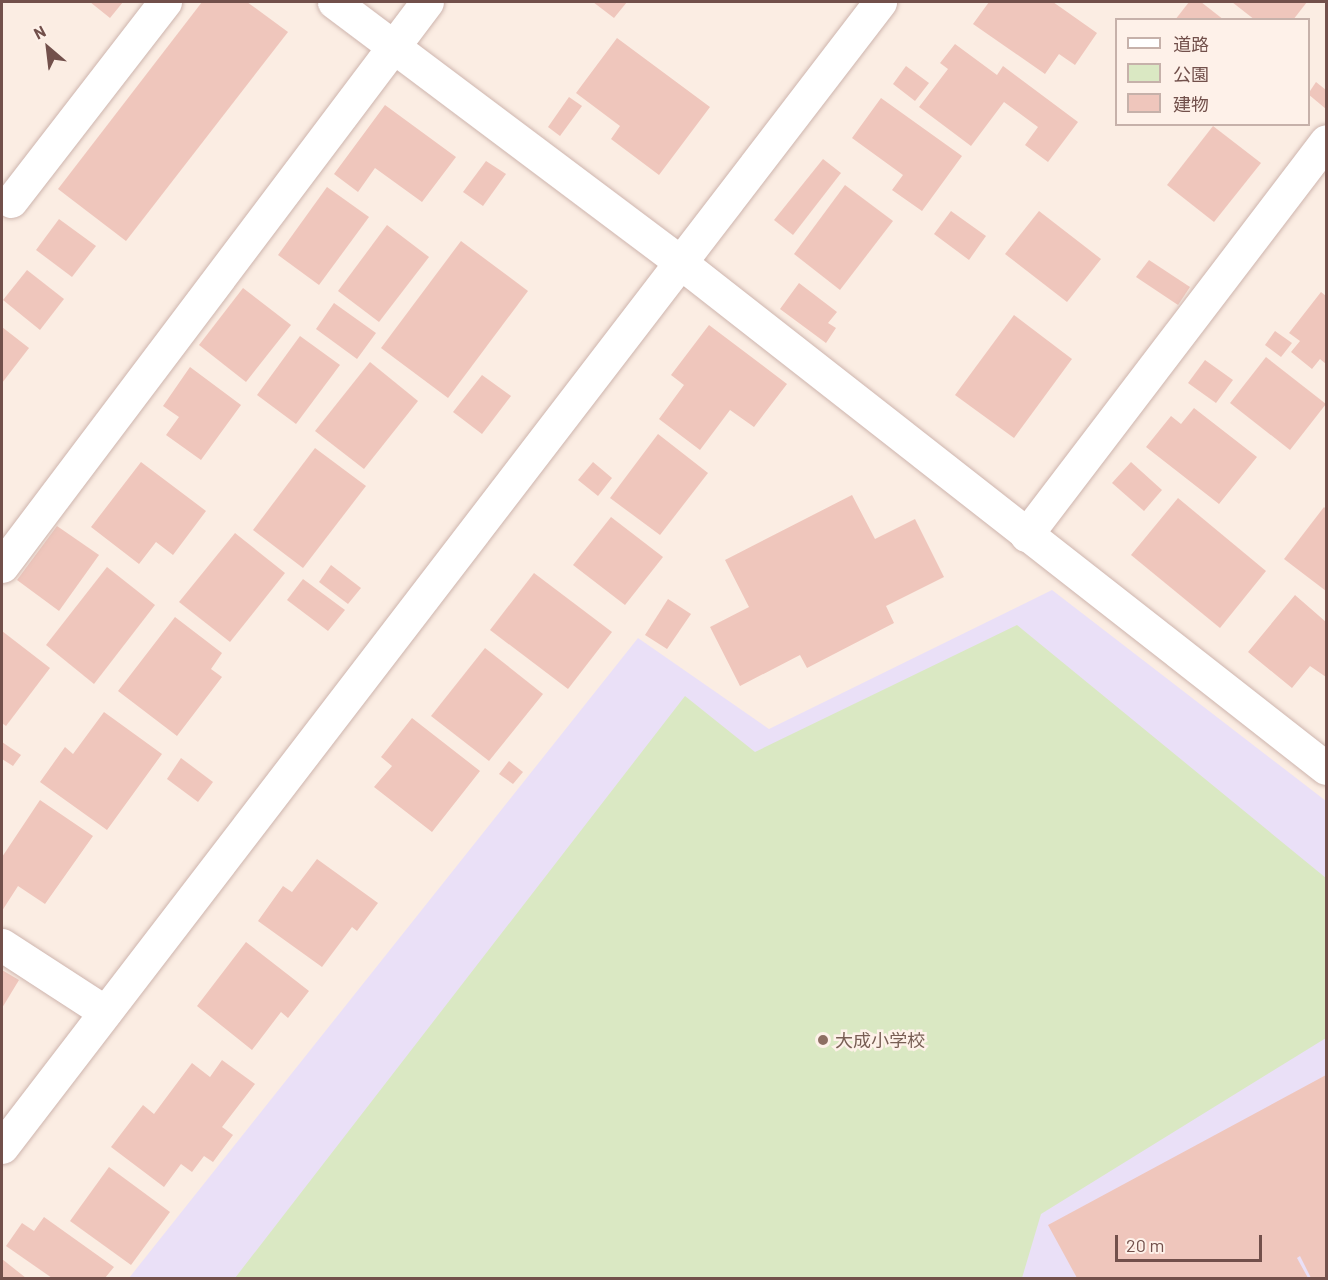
<!DOCTYPE html>
<html>
<head>
<meta charset="utf-8">
<style>
	body { margin:0 }
	#map { position:relative; width:1328px; height:1280px; overflow:hidden; background:#fbede3; font-family:Barlow,"Noto Sans JP",sans-serif }
	div>[style] { position:absolute }
	.education>* { inset:0; background:#eae0f7 }
	.green>* { inset:0; background:#dae8c3 }
	.building>* { inset:0; background:#efc6bc }
	.roads { filter:drop-shadow(0 0 2px #ceb5ae) drop-shadow(0 0 2px #ceb5ae) }
	.minor>* { height:33px; margin:-16.5px; padding:0 16.5px; transform-origin:16.5px; border-radius:16.5px; background:#fff }
	.dots>* { width:16px; height:16px; translate:-50% -50%; box-sizing:border-box; border:3px solid #fef1e9; border-radius:50% }
	span { translate:-50% -50%; white-space:nowrap; text-align:center; line-height:1.15; -webkit-text-stroke:5px #fef1e9; paint-order:stroke }
	.education-label { font-size:18px; color:#785e54 }
	.left { translate:0 -50%; text-align:left }
	.frame { position:absolute; inset:0; border:3px solid #72504b; pointer-events:none }
	.legend { position:absolute; left:1115px; top:18px; width:195px; height:108px; box-sizing:border-box; background:#fef1e9; border:2px solid #c6b1aa; margin:0; padding:8px 10px; list-style:none; font-size:18px; color:#72504b }
	.legend li { display:flex; align-items:center; gap:12px; height:30px }
	.legend b { width:30px; border:2px solid #c6b1aa }
	.north { position:absolute; left:18px; top:18px; width:60px; height:60px; -webkit-text-stroke:4px #fef1e9; paint-order:stroke; rotate:332deg; font-size:16px; font-weight:700; line-height:24px; text-align:center; color:#72504b }
	.north::after { content:''; display:block; margin:auto; width:21px; height:27px; background:#72504b; clip-path:polygon(50% 0,100% 100%,50% 72%,0 100%) }
	.scale { position:absolute; left:1115px; top:1235px; width:147px; height:27px; box-sizing:border-box; border:3px solid #72504b; border-top:0; padding-left:8px; font-size:18px; line-height:21px; white-space:nowrap; color:#72504b; -webkit-text-stroke:4px #fef1e9; paint-order:stroke }
</style>
</head>
<body>
<div id="map">
	<div class="education">
		<i style="clip-path:polygon(1052px 590px,1326px 801px,1326px 1278px,129px 1278px,638px 638px,769px 729px)"></i>
	</div>
	<div class="green">
		<i style="clip-path:polygon(1017px 625px,1326px 878px,1326px 1038px,1041px 1214px,1022px 1278px,235px 1278px,685px 696px,755px 752px)"></i>
	</div>
	<div class="building">
		<i style="clip-path:polygon(90px 2px,123px 2px,110px 18px)"></i>
		<i style="clip-path:polygon(202px 2px,247px 2px,288px 32px,126px 241px,58px 189px)"></i>
		<i style="clip-path:polygon(593px 2px,627px 2px,614px 18px)"></i>
		<i style="clip-path:polygon(989px 2px,1053px 2px,1097px 33px,1075px 65px,1059px 54px,1045px 74px,973px 24px)"></i>
		<i style="clip-path:polygon(1189px 2px,1201px 2px,1224px 20px,1175px 20px)"></i>
		<i style="clip-path:polygon(1232px 2px,1307px 2px,1293px 20px,1255px 20px)"></i>
		<i style="clip-path:polygon(617px 38px,710px 107px,659px 175px,611px 139px,620px 126px,576px 93px)"></i>
		<i style="clip-path:polygon(955px 44px,997px 75px,1003px 66px,1078px 122px,1048px 162px,1025px 145px,1038px 127px,1004px 102px,971px 146px,919px 107px,948px 69px,940px 63px)"></i>
		<i style="clip-path:polygon(906px 66px,929px 83px,915px 101px,893px 84px)"></i>
		<i style="clip-path:polygon(1316px 82px,1326px 90px,1326px 109px,1308px 94px)"></i>
		<i style="clip-path:polygon(569px 97px,582px 106px,560px 136px,548px 127px)"></i>
		<i style="clip-path:polygon(881px 98px,962px 156px,922px 211px,892px 190px,903px 175px,852px 138px)"></i>
		<i style="clip-path:polygon(385px 105px,456px 157px,422px 202px,375px 168px,358px 192px,334px 174px)"></i>
		<i style="clip-path:polygon(1213px 126px,1261px 163px,1214px 222px,1167px 185px)"></i>
		<i style="clip-path:polygon(823px 159px,841px 173px,793px 235px,774px 220px)"></i>
		<i style="clip-path:polygon(486px 161px,506px 174px,483px 206px,463px 192px)"></i>
		<i style="clip-path:polygon(845px 185px,893px 221px,840px 290px,794px 254px)"></i>
		<i style="clip-path:polygon(327px 187px,369px 217px,319px 285px,278px 255px)"></i>
		<i style="clip-path:polygon(951px 211px,986px 236px,969px 260px,934px 234px)"></i>
		<i style="clip-path:polygon(1039px 211px,1101px 259px,1067px 302px,1005px 254px)"></i>
		<i style="clip-path:polygon(59px 219px,96px 246px,72px 277px,36px 250px)"></i>
		<i style="clip-path:polygon(387px 225px,429px 257px,379px 322px,338px 291px)"></i>
		<i style="clip-path:polygon(461px 241px,528px 291px,448px 398px,381px 348px)"></i>
		<i style="clip-path:polygon(1149px 260px,1190px 287px,1178px 305px,1136px 277px)"></i>
		<i style="clip-path:polygon(27px 270px,64px 299px,40px 330px,3px 300px)"></i>
		<i style="clip-path:polygon(799px 283px,837px 312px,828px 323px,836px 328px,826px 343px,780px 309px)"></i>
		<i style="clip-path:polygon(243px 288px,291px 325px,246px 382px,199px 345px)"></i>
		<i style="clip-path:polygon(1321px 292px,1326px 296px,1326px 364px,1320px 359px,1312px 369px,1291px 352px,1300px 341px,1289px 333px)"></i>
		<i style="clip-path:polygon(334px 303px,376px 333px,357px 359px,316px 329px)"></i>
		<i style="clip-path:polygon(1014px 315px,1072px 359px,1014px 438px,955px 395px)"></i>
		<i style="clip-path:polygon(709px 325px,787px 384px,754px 427px,730px 410px,700px 450px,659px 419px,684px 385px,671px 375px)"></i>
		<i style="clip-path:polygon(2px 327px,29px 348px,2px 383px)"></i>
		<i style="clip-path:polygon(1275px 331px,1292px 343px,1281px 357px,1265px 345px)"></i>
		<i style="clip-path:polygon(300px 336px,340px 365px,296px 424px,257px 395px)"></i>
		<i style="clip-path:polygon(1266px 357px,1326px 404px,1290px 450px,1230px 403px)"></i>
		<i style="clip-path:polygon(1205px 360px,1233px 380px,1216px 403px,1188px 383px)"></i>
		<i style="clip-path:polygon(370px 362px,418px 401px,364px 469px,315px 431px)"></i>
		<i style="clip-path:polygon(190px 367px,241px 405px,201px 460px,166px 435px,179px 417px,163px 406px)"></i>
		<i style="clip-path:polygon(482px 375px,511px 396px,482px 434px,453px 412px)"></i>
		<i style="clip-path:polygon(1194px 408px,1257px 457px,1219px 504px,1146px 447px,1171px 416px,1181px 424px)"></i>
		<i style="clip-path:polygon(658px 434px,708px 473px,660px 535px,610px 498px)"></i>
		<i style="clip-path:polygon(315px 448px,366px 486px,303px 568px,253px 530px)"></i>
		<i style="clip-path:polygon(141px 462px,206px 511px,173px 555px,156px 542px,139px 564px,91px 527px)"></i>
		<i style="clip-path:polygon(593px 462px,612px 478px,598px 496px,578px 480px)"></i>
		<i style="clip-path:polygon(1131px 462px,1162px 490px,1144px 511px,1112px 483px)"></i>
		<i style="clip-path:polygon(852px 495px,875px 539px,915px 519px,944px 577px,886px 606px,894px 623px,807px 668px,800px 655px,740px 686px,710px 627px,749px 607px,725px 560px)"></i>
		<i style="clip-path:polygon(1178px 498px,1266px 571px,1220px 628px,1131px 555px)"></i>
		<i style="clip-path:polygon(1324px 507px,1326px 509px,1326px 591px,1284px 559px)"></i>
		<i style="clip-path:polygon(611px 517px,663px 557px,625px 605px,573px 565px)"></i>
		<i style="clip-path:polygon(57px 526px,99px 555px,59px 611px,17px 580px)"></i>
		<i style="clip-path:polygon(235px 533px,285px 573px,230px 642px,179px 602px)"></i>
		<i style="clip-path:polygon(331px 565px,361px 588px,348px 604px,319px 582px)"></i>
		<i style="clip-path:polygon(107px 567px,155px 605px,94px 684px,46px 645px)"></i>
		<i style="clip-path:polygon(534px 573px,612px 632px,568px 689px,490px 630px)"></i>
		<i style="clip-path:polygon(303px 579px,345px 610px,328px 631px,287px 600px)"></i>
		<i style="clip-path:polygon(1295px 595px,1326px 622px,1326px 677px,1310px 666px,1292px 688px,1248px 652px)"></i>
		<i style="clip-path:polygon(668px 599px,691px 614px,667px 649px,645px 635px)"></i>
		<i style="clip-path:polygon(175px 617px,222px 653px,211px 669px,222px 677px,177px 736px,118px 691px)"></i>
		<i style="clip-path:polygon(2px 631px,50px 668px,6px 726px,2px 723px)"></i>
		<i style="clip-path:polygon(485px 648px,543px 694px,489px 761px,431px 716px)"></i>
		<i style="clip-path:polygon(104px 712px,162px 754px,107px 830px,40px 782px,65px 747px,73px 754px)"></i>
		<i style="clip-path:polygon(412px 718px,480px 771px,432px 832px,374px 787px,392px 766px,381px 757px)"></i>
		<i style="clip-path:polygon(2px 742px,21px 755px,13px 766px,2px 759px)"></i>
		<i style="clip-path:polygon(181px 758px,213px 782px,198px 802px,167px 779px)"></i>
		<i style="clip-path:polygon(509px 761px,523px 772px,513px 784px,499px 774px)"></i>
		<i style="clip-path:polygon(40px 800px,93px 836px,45px 904px,18px 886px,2px 911px,2px 857px)"></i>
		<i style="clip-path:polygon(317px 859px,378px 903px,357px 931px,352px 927px,322px 967px,258px 921px,283px 886px,292px 892px)"></i>
		<i style="clip-path:polygon(246px 942px,309px 991px,288px 1018px,281px 1012px,252px 1050px,197px 1006px)"></i>
		<i style="clip-path:polygon(2px 970px,19px 980px,2px 1008px)"></i>
		<i style="clip-path:polygon(222px 1060px,255px 1084px,222px 1127px,233px 1135px,213px 1162px,204px 1156px,192px 1172px,181px 1164px,164px 1187px,111px 1147px,143px 1105px,154px 1114px,192px 1063px,210px 1077px)"></i>
		<i style="clip-path:polygon(1326px 1075px,1326px 1278px,1311px 1278px,1300px 1256px,1297px 1258px,1308px 1278px,1077px 1278px,1048px 1225px)"></i>
		<i style="clip-path:polygon(109px 1167px,170px 1212px,131px 1265px,70px 1221px)"></i>
		<i style="clip-path:polygon(44px 1217px,114px 1267px,105px 1278px,52px 1278px,6px 1246px,22px 1223px,34px 1231px)"></i>
		<i style="clip-path:polygon(2px 1259px,26px 1278px,2px 1278px)"></i>
	</div>
	<div class="roads">
		<div class="minor">
			<i style="left:334px;top:2px;width:434px;rotate:36.9deg"></i>
			<i style="left:681px;top:263px;width:819px;rotate:38.06deg"></i>
			<i style="left:11px;top:201px;width:252px;rotate:-52.3deg"></i>
			<i style="left:1026px;top:535px;width:495px;rotate:-52.7deg"></i>
			<i style="left:2px;top:566px;width:706px;rotate:-53deg"></i>
			<i style="left:2px;top:945px;width:123px;rotate:33deg"></i>
			<i style="left:2px;top:1147px;width:1443px;rotate:-52.52deg"></i>
		</div>
	</div>
	<div class="dots">
		<i style="left:823px;top:1040px;background:#8d6e63"></i>
	</div>
	<div class="education-label">
		<span class="left" style="left:835px;top:1040px">大成小学校</span>
	</div>
	<div class="frame"></div>
	<ul class="legend">
	<li><b style="height:8px;background:#fff"></b>道路</li>
	<li><b style="height:16px;background:#dae8c3"></b>公園</li>
	<li><b style="height:16px;background:#efc6bc"></b>建物</li>
	</ul>
	<div class="north">N</div>
	<div class="scale">20 m</div>
</div>
</body>
</html>
